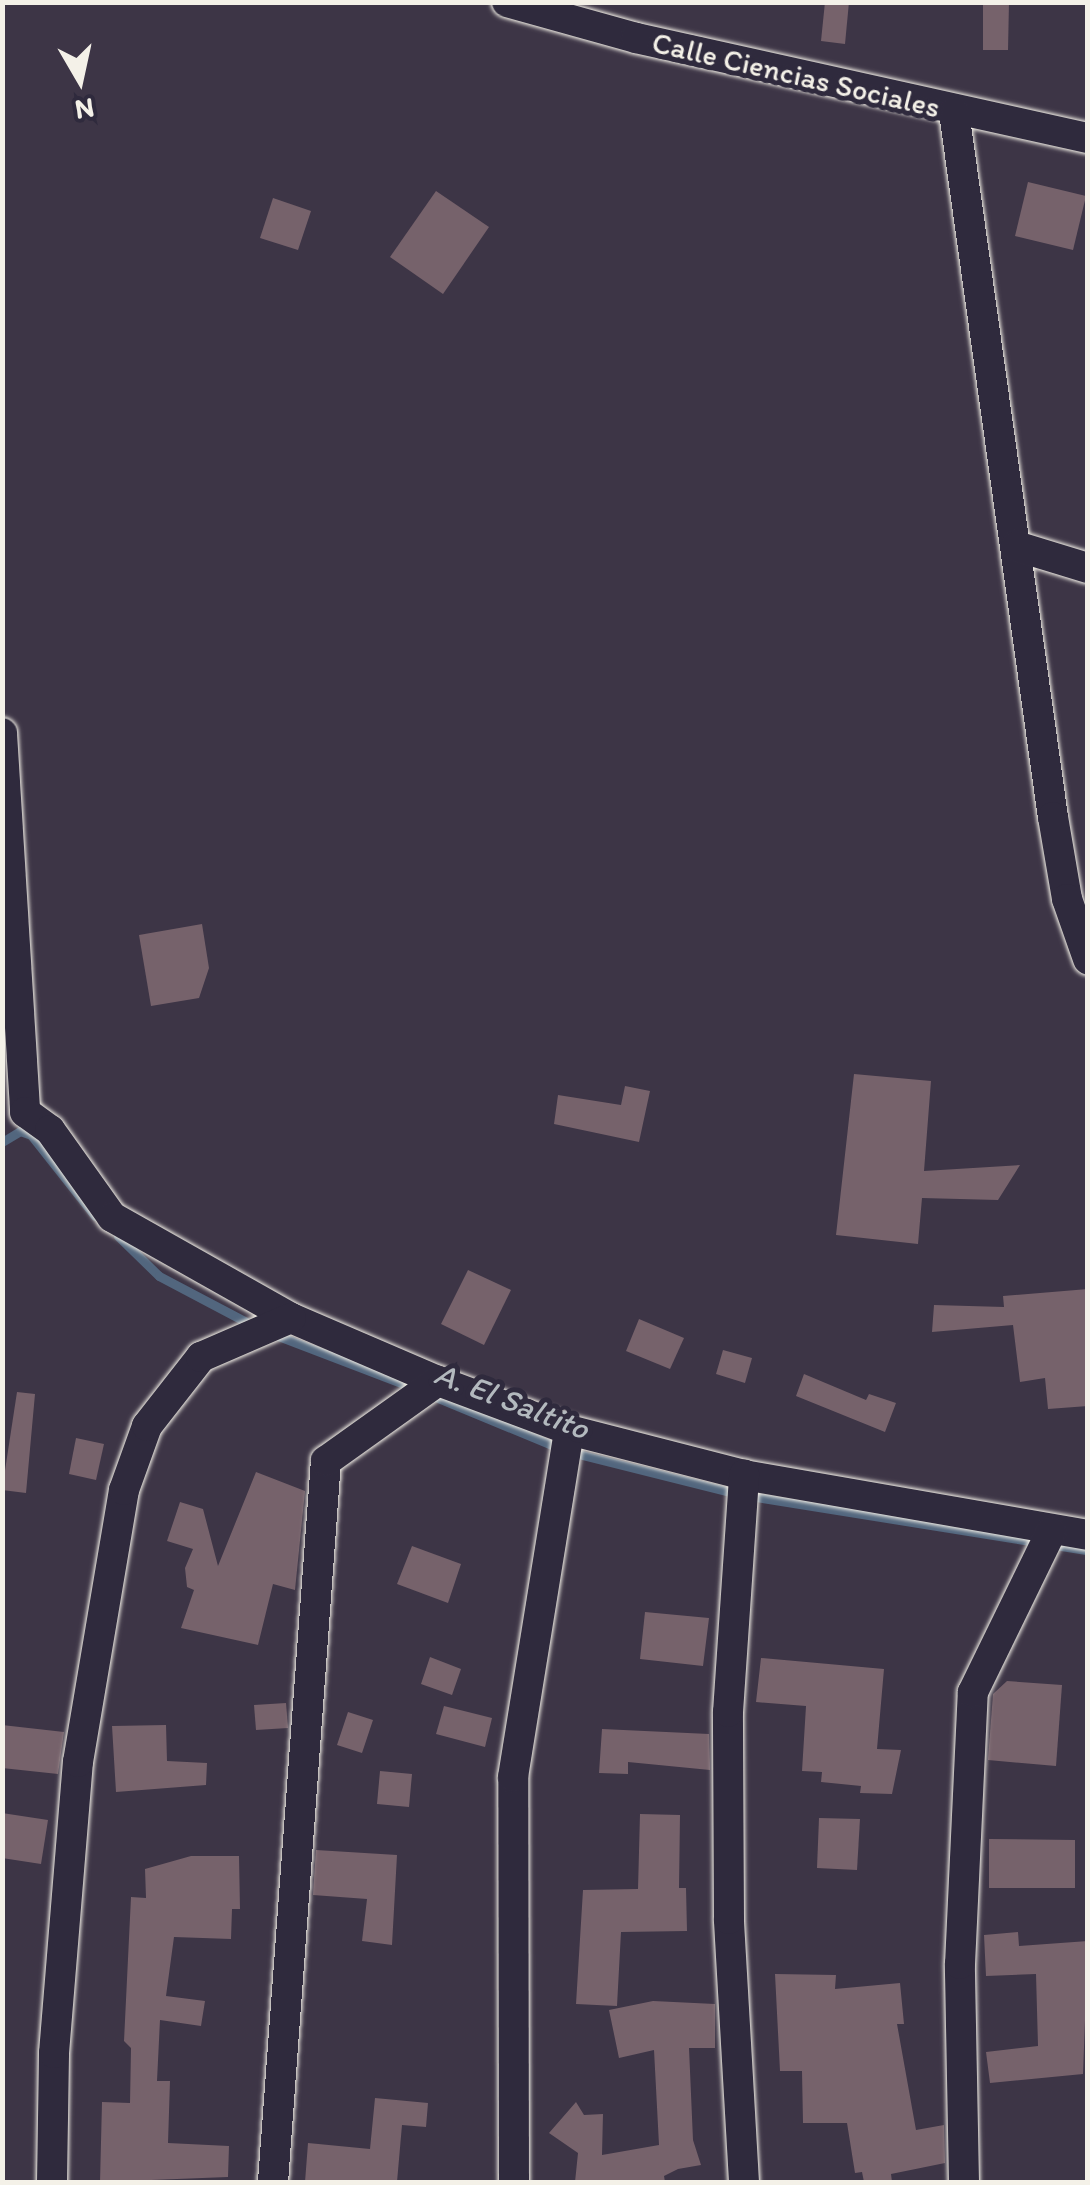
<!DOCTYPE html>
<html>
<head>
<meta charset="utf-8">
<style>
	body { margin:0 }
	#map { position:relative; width:1090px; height:2185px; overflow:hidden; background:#3d3546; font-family:Itim,sans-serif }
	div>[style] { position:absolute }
	.stream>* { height:9px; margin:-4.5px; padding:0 4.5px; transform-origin:4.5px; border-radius:4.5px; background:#52667e }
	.building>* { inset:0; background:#76626b }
	.roads { filter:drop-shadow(0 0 2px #f4f1e8) drop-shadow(0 0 2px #f4f1e8) }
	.street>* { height:30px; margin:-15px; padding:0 15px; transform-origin:15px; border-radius:15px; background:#2f2a3d }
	span { translate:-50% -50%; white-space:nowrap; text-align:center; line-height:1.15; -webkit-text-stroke:10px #2f2a3d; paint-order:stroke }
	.street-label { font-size:30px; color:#f4f1e8 }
	.water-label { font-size:32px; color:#b3b9be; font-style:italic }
	.frame { position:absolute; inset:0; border:5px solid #f4f1e8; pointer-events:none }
	.north { position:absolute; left:30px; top:30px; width:100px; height:100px; -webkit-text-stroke:8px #2f2a3d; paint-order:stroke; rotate:171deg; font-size:28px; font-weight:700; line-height:40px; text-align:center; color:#f4f1e8 }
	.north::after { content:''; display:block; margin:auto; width:35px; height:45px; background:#f4f1e8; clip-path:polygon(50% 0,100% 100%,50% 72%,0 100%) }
</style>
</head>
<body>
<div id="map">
	<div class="stream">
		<i style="left:2px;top:1142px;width:21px;rotate:-31deg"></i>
		<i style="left:20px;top:1131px;width:12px;rotate:20deg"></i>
		<i style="left:31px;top:1135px;width:103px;rotate:51.7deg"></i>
		<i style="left:118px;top:1236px;width:57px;rotate:44.3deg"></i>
		<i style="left:159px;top:1276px;width:107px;rotate:27.8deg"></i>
		<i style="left:273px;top:1334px;width:154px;rotate:20.9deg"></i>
		<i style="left:431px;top:1395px;width:146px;rotate:22.5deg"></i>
		<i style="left:566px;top:1451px;width:182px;rotate:14deg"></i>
		<i style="left:743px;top:1495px;width:349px;rotate:9.1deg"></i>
	</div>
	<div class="building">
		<i style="clip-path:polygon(825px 2px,849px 2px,845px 44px,821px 41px)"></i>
		<i style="clip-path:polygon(983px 2px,1009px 2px,1008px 50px,983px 50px)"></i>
		<i style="clip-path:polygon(1028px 182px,1086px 196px,1073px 250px,1015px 236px)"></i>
		<i style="clip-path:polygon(436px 191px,489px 227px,443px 294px,390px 257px)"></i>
		<i style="clip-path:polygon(273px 198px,311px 211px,298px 250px,260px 238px)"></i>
		<i style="clip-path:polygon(202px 924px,209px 968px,199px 998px,151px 1006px,139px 935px)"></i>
		<i style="clip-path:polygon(854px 1074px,931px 1081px,924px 1171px,1020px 1165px,998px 1200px,922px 1198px,918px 1244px,836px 1235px)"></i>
		<i style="clip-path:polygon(625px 1086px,650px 1091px,639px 1142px,554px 1124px,558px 1095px,621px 1105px)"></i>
		<i style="clip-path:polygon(468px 1270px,511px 1290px,484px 1345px,441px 1324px)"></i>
		<i style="clip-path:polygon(1088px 1289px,1088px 1406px,1048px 1409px,1045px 1378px,1020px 1382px,1013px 1325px,932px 1332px,934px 1305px,1004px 1307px,1003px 1296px)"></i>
		<i style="clip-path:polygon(639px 1319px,684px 1338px,670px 1369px,626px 1351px)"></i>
		<i style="clip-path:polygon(723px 1350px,752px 1358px,745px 1383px,716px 1374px)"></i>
		<i style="clip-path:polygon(804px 1374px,866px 1400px,869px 1394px,896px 1403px,885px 1432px,796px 1396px)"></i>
		<i style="clip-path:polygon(17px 1392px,35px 1394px,26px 1493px,2px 1490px)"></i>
		<i style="clip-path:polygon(76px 1438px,104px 1444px,96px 1480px,69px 1474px)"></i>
		<i style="clip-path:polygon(256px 1472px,305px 1491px,295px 1590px,273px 1584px,258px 1645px,181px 1628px,194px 1590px,187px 1587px,185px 1568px,193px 1549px,167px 1541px,180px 1502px,203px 1509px,218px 1566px)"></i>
		<i style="clip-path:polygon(412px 1546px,461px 1564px,448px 1603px,397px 1584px)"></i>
		<i style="clip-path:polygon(645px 1612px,709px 1618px,703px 1666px,640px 1659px)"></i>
		<i style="clip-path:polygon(430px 1657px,461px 1669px,452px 1695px,421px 1684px)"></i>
		<i style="clip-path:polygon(761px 1658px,884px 1669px,877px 1749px,901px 1750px,892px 1794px,860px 1793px,861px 1786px,821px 1782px,822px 1772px,802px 1771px,806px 1706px,756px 1702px)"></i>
		<i style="clip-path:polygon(1007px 1681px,1062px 1685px,1056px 1766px,988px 1760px,993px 1694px)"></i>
		<i style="clip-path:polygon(286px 1703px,288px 1728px,256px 1730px,254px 1705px)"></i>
		<i style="clip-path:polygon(444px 1706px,492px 1718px,485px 1747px,436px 1734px)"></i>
		<i style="clip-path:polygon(348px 1712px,373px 1720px,362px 1753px,337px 1745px)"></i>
		<i style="clip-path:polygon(2px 1725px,64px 1732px,58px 1774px,2px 1768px)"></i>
		<i style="clip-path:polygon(166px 1725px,167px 1761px,207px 1763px,206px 1785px,116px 1792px,112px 1726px)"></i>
		<i style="clip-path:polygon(602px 1729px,709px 1734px,710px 1770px,628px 1762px,628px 1774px,599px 1773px)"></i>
		<i style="clip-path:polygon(380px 1771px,412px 1774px,409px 1807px,377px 1804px)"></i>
		<i style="clip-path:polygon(2px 1813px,48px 1820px,41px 1864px,2px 1858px)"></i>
		<i style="clip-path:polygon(640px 1814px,680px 1815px,679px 1888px,686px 1888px,687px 1931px,621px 1932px,617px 2006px,576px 2004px,583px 1890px,638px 1889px)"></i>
		<i style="clip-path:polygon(819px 1818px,860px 1819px,857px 1870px,817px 1868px)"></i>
		<i style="clip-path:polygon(989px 1839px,1075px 1840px,1075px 1888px,989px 1888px)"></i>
		<i style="clip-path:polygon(316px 1850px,397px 1855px,392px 1945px,362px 1941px,367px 1899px,313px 1895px)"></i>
		<i style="clip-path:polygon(191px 1856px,239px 1856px,240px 1909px,232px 1909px,231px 1939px,174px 1937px,166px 1996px,205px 2001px,201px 2026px,160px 2020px,157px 2081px,170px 2081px,168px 2143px,229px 2146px,228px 2177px,100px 2182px,102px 2102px,130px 2103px,131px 2048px,124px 2041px,131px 1897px,146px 1898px,145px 1869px)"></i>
		<i style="clip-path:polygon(1018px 1932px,1019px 1946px,1088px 1941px,1083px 2074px,990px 2083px,986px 2052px,1038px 2046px,1036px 1974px,986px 1976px,984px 1935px)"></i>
		<i style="clip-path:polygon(775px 1974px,836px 1975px,835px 1989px,900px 1983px,904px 2024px,897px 2024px,916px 2130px,944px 2125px,945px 2163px,891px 2174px,892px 2182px,864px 2182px,862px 2172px,855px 2173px,847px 2123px,803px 2123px,802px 2071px,780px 2071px)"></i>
		<i style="clip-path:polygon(653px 2001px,715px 2004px,715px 2048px,689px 2048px,693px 2140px,701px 2165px,678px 2169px,664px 2176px,665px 2182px,575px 2182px,578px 2153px,549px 2133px,576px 2102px,584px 2115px,603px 2114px,602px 2155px,659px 2145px,654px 2050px,619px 2058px,609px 2010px)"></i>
		<i style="clip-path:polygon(375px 2098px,428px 2103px,426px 2127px,402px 2125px,397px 2182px,305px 2182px,308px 2143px,370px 2149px)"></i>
	</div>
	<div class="roads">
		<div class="street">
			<i style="left:507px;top:2px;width:134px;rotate:15.6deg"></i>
			<i style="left:636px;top:38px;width:463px;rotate:12.5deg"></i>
			<i style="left:954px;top:112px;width:712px;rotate:82.01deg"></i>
			<i style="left:1053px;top:817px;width:83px;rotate:80.3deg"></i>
			<i style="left:1067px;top:899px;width:64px;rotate:70.7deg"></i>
			<i style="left:1016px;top:546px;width:75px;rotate:17deg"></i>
			<i style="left:2px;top:733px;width:380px;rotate:86.5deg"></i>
			<i style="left:25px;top:1112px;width:31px;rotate:36deg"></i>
			<i style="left:50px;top:1130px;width:107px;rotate:54.5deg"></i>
			<i style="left:112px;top:1217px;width:206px;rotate:29.4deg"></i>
			<i style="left:291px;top:1318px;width:160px;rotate:23.2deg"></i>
			<i style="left:438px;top:1381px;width:140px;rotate:20.5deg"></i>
			<i style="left:569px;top:1430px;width:181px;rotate:14.4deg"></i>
			<i style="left:744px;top:1475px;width:349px;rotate:9.9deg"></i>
			<i style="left:52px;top:2182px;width:129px;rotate:-89.1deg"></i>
			<i style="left:54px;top:2053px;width:292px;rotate:-85.3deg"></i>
			<i style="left:78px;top:1762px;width:276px;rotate:-80.4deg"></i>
			<i style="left:124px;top:1490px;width:68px;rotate:-70.2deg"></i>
			<i style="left:147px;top:1426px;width:88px;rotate:-52deg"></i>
			<i style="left:201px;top:1357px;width:98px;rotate:-23.4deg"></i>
			<i style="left:273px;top:2182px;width:723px;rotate:-85.8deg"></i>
			<i style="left:326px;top:1461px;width:138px;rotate:-35.5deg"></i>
			<i style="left:514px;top:2182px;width:405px;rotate:-90.1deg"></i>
			<i style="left:513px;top:1777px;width:351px;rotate:-80.8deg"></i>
			<i style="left:744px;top:2182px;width:263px;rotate:-93.3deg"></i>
			<i style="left:729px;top:1919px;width:207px;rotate:-90.3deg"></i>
			<i style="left:728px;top:1712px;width:238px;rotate:-86.1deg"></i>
			<i style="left:964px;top:2182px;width:218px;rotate:-91.1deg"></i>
			<i style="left:960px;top:1964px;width:272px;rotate:-87.3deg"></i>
			<i style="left:973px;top:1692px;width:178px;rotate:-64deg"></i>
		</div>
	</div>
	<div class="street-label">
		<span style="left:796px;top:75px;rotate:13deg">Calle Ciencias Sociales</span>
	</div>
	<div class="water-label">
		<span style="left:512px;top:1401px;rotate:21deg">A. El Saltito</span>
	</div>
	<div class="frame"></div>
	<div class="north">N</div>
</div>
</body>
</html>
